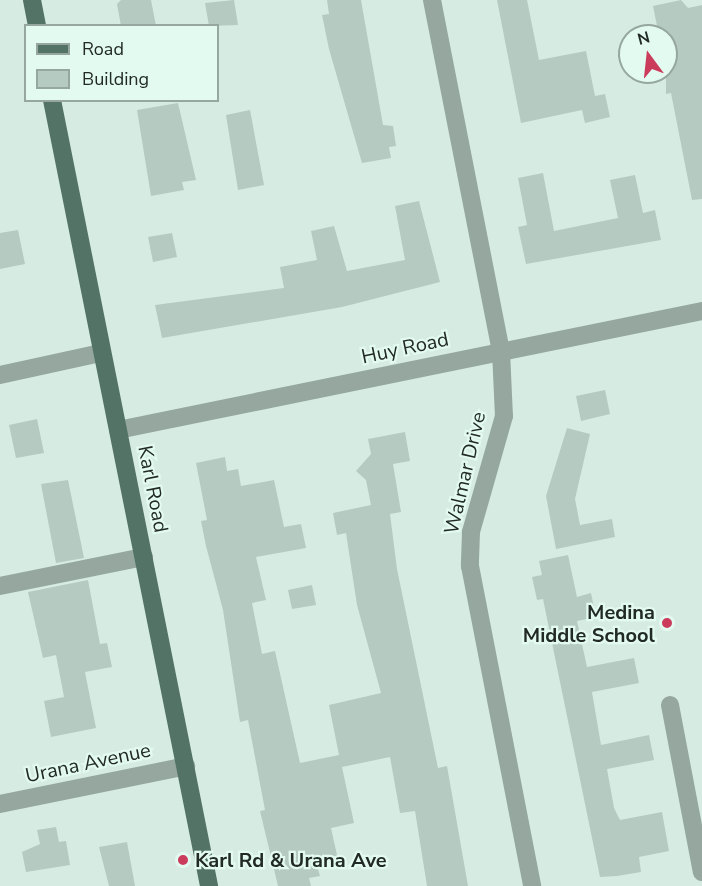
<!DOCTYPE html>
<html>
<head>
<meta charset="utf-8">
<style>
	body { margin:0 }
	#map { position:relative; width:702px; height:886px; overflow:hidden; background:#d6ece3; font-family:"Nunito Sans",sans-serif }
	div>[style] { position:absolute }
	.building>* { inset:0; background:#b5cac1 }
	.minor>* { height:18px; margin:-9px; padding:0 9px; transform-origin:9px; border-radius:9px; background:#96a7a0 }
	.major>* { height:18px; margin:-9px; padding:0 9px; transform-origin:9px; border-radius:9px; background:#537366 }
	.dots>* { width:16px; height:16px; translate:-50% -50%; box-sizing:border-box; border:3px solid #e3faf0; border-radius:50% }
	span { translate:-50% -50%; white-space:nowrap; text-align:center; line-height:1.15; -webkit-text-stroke:4.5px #e3faf0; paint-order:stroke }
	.street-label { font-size:20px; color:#222a26 }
	.poi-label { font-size:20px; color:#222a26; font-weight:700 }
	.right { translate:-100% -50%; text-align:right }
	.left { translate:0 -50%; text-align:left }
	.legend { position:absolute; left:24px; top:24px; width:195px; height:78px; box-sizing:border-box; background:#e3faf0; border:2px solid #96a79f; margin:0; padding:8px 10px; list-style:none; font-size:18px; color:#222a26 }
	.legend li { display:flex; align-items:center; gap:12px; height:30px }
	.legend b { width:30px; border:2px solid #96a79f }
	.north { position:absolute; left:618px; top:24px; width:60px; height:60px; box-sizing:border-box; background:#e3faf0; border:2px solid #96a79f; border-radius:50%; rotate:345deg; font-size:16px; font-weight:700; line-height:24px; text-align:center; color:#222a26 }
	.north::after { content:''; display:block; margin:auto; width:21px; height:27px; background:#cb3b5b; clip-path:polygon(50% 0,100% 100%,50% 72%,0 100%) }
</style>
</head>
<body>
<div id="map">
	<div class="building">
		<i style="clip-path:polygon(121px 0,151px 0,156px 26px,121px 26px,117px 4px)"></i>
		<i style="clip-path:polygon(234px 0,238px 25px,209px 26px,205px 3px)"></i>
		<i style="clip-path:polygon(327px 0,361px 0,383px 125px,393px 126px,396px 146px,389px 147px,391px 158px,362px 163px,329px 49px,322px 15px,329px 14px)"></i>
		<i style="clip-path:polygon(497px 0,527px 0,539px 60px,586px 51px,595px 96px,605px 94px,610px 117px,585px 123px,582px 110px,521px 123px)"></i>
		<i style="clip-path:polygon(681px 0,688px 8px,702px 5px,702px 199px,692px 200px,671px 93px,666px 94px,666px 36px,659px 36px,653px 6px)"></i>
		<i style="clip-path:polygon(178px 103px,196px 180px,182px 182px,184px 190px,151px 196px,137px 110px)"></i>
		<i style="clip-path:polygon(250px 110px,264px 185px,238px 190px,226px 115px)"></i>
		<i style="clip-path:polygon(543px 173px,554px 231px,618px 218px,610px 180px,635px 175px,643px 213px,655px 210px,661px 240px,526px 264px,518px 227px,527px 225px,518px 178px)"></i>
		<i style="clip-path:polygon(419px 201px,440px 282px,342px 307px,162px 338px,155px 305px,284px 288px,280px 267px,317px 260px,311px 231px,334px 226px,347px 271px,405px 260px,395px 206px)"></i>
		<i style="clip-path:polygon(18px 230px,25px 264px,0 269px,0 233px)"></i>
		<i style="clip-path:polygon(172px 233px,177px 257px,153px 262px,148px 237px)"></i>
		<i style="clip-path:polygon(605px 390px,610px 414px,581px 421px,576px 396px)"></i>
		<i style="clip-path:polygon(37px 419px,44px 453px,16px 458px,9px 425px)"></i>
		<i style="clip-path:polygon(567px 428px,590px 434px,575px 499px,580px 525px,612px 519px,615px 537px,556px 549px,546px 496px)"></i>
		<i style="clip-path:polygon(405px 432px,410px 461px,393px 464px,401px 512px,390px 514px,397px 569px,438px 768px,447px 766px,468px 886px,427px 886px,415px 811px,400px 813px,390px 757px,342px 767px,354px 823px,331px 828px,339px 864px,318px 869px,320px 876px,309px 878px,311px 886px,278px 886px,260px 811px,265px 810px,248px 720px,240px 722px,223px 610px,206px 546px,201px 521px,207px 520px,196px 463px,225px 457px,227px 471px,238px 469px,241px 486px,274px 480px,284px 527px,301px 524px,306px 548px,256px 557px,266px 600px,252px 603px,262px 654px,275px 651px,300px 763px,339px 755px,329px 705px,381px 693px,357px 605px,346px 533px,337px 535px,333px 513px,371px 505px,366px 480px,356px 471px,371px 454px,368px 439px)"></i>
		<i style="clip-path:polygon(68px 480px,84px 558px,56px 563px,41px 484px)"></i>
		<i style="clip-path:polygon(568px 555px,577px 597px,591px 593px,596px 617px,577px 621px,587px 667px,634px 658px,639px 683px,592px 692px,601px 745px,649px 735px,654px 760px,607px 769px,614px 808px,620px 820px,662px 812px,669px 851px,639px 857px,641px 872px,617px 876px,600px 877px,543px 599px,537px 600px,532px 577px,542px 575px,539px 561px)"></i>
		<i style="clip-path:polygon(88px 580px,100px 644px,107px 643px,112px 667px,85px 672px,96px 728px,51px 737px,44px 701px,64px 697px,56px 655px,43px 658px,28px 592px)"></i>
		<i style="clip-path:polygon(312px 585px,316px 605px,292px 609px,288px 590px)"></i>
		<i style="clip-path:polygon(56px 827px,59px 842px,66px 841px,70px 865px,26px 872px,22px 852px,40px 844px,37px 830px)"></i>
		<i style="clip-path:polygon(127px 842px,135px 886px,109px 886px,99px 847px)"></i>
	</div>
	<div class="minor">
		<i style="left:432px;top:0;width:358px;rotate:78.9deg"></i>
		<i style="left:501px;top:351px;width:65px;rotate:87.4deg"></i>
		<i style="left:504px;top:416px;width:121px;rotate:105.9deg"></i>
		<i style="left:471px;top:532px;width:34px;rotate:92deg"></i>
		<i style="left:470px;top:566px;width:326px;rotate:79deg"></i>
		<i style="left:0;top:375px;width:103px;rotate:-12.3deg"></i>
		<i style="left:118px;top:430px;width:596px;rotate:-11.52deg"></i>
		<i style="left:0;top:586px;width:147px;rotate:-11.4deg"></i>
		<i style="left:670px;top:705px;width:170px;rotate:79.2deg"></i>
		<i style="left:0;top:804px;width:190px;rotate:-11.5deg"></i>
	</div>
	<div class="major">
		<i style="left:32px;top:0;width:26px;rotate:79deg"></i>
		<i style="left:52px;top:100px;width:802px;rotate:78.7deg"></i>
	</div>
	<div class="dots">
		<i style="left:667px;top:623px;background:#cb3b5b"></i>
		<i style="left:183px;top:860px;background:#cb3b5b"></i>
	</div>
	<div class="street-label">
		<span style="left:405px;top:348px;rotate:-12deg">Huy Road</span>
		<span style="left:465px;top:473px;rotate:-77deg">Walmar Drive</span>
		<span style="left:153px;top:489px;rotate:79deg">Karl Road</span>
		<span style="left:88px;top:763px;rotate:-12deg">Urana Avenue</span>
	</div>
	<div class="poi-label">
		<span class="right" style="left:655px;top:624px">Medina<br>Middle School</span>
		<span class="left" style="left:195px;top:860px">Karl Rd &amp; Urana Ave</span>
	</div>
	<ul class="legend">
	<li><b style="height:8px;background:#537366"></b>Road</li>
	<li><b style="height:16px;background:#b5cac1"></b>Building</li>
	</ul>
	<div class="north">N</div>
</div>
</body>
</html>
